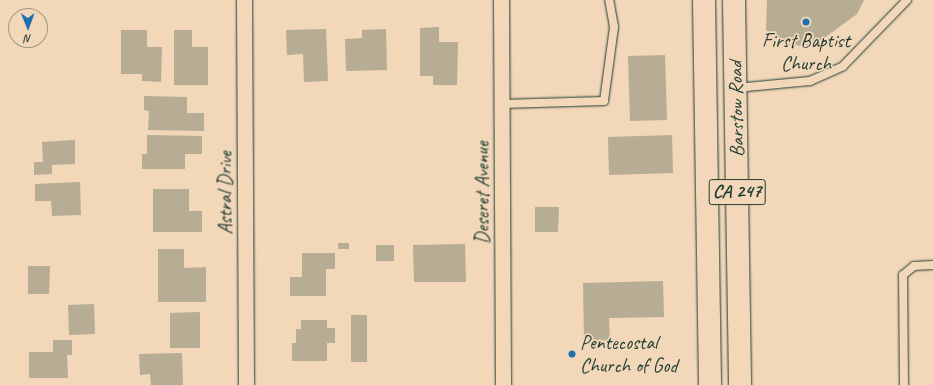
<!DOCTYPE html>
<html>
<head>
<meta charset="utf-8">
<style>
	body { margin:0 }
	#map { position:relative; width:933px; height:385px; overflow:hidden; background:#f2d7b9; font-family:Caveat,sans-serif }
	div>[style] { position:absolute }
	.building>* { inset:0; background:#b7ac94 }
	.roads { filter:drop-shadow(0 0 1px #1f3d34) drop-shadow(0 0 1px #1f3d34) }
	.service>* { height:8px; margin:-4px; padding:0 4px; transform-origin:4px; border-radius:4px; background:#f2d7b9 }
	.minor>* { height:15px; margin:-7.5px; padding:0 7.5px; transform-origin:7.5px; border-radius:7.5px; background:#f2d7b9 }
	.primary>* { height:22px; margin:-11px; padding:0 11px; transform-origin:11px; border-radius:11px; background:#f2d7b9 }
	.dots>* { width:11px; height:11px; translate:-50% -50%; box-sizing:border-box; border:2px solid #f2d7b9; border-radius:50% }
	span { translate:-50% -50%; white-space:nowrap; text-align:center; line-height:1.15; -webkit-text-stroke:3.5px #f2d7b9; paint-order:stroke }
	.shield-label span { padding:1px 3px; background:#f2d7b9; border:1px solid; border-radius:3px; -webkit-text-stroke-width:0 }
	.shield-label { font-size:19px; color:#1f3d34; font-weight:700 }
	.poi-label { font-size:20px; color:#1f3d34 }
	.left { translate:0 -50%; text-align:left }
	.street-label { font-size:20px; color:#1f3d34 }
	.north { position:absolute; left:8px; top:8px; width:40px; height:40px; box-sizing:border-box; background:#f2d7b9; border:1px solid #9e9984; border-radius:50%; rotate:179deg; font-size:11px; font-weight:700; line-height:16px; text-align:center; color:#1f3d34 }
	.north::after { content:''; display:block; margin:auto; width:14px; height:18px; background:#1f6fb2; clip-path:polygon(50% 0,100% 100%,50% 72%,0 100%) }
</style>
</head>
<body>
<div id="map">
	<div class="building">
		<i style="clip-path:polygon(767px 0,864px 0,857px 14px,812px 47px,785px 44px,766px 30px)"></i>
		<i style="clip-path:polygon(439px 27px,439px 42px,458px 42px,457px 85px,433px 85px,433px 76px,420px 76px,420px 28px)"></i>
		<i style="clip-path:polygon(326px 29px,328px 81px,304px 82px,303px 54px,287px 55px,286px 30px)"></i>
		<i style="clip-path:polygon(386px 29px,387px 70px,346px 71px,345px 39px,362px 38px,362px 30px)"></i>
		<i style="clip-path:polygon(121px 30px,147px 30px,147px 47px,162px 47px,161px 82px,142px 81px,142px 74px,121px 74px)"></i>
		<i style="clip-path:polygon(174px 30px,192px 30px,192px 47px,208px 47px,208px 85px,174px 85px)"></i>
		<i style="clip-path:polygon(665px 55px,667px 120px,630px 121px,628px 56px)"></i>
		<i style="clip-path:polygon(144px 96px,187px 97px,187px 113px,204px 113px,204px 131px,148px 130px,149px 111px,144px 110px)"></i>
		<i style="clip-path:polygon(147px 135px,202px 136px,202px 154px,185px 154px,185px 169px,142px 169px,142px 154px,147px 154px)"></i>
		<i style="clip-path:polygon(672px 135px,673px 173px,609px 175px,608px 137px)"></i>
		<i style="clip-path:polygon(75px 140px,75px 164px,52px 165px,52px 174px,34px 175px,34px 162px,43px 162px,42px 142px)"></i>
		<i style="clip-path:polygon(80px 182px,81px 215px,52px 216px,51px 201px,35px 201px,35px 184px)"></i>
		<i style="clip-path:polygon(153px 189px,189px 189px,189px 211px,202px 211px,202px 232px,153px 232px)"></i>
		<i style="clip-path:polygon(535px 207px,559px 207px,558px 232px,535px 232px)"></i>
		<i style="clip-path:polygon(338px 243px,349px 243px,349px 249px,338px 249px)"></i>
		<i style="clip-path:polygon(465px 244px,466px 282px,414px 282px,413px 245px)"></i>
		<i style="clip-path:polygon(376px 245px,394px 245px,394px 261px,376px 261px)"></i>
		<i style="clip-path:polygon(158px 249px,184px 249px,184px 268px,206px 267px,206px 302px,158px 302px)"></i>
		<i style="clip-path:polygon(302px 253px,335px 253px,335px 269px,326px 269px,326px 296px,290px 296px,290px 277px,302px 277px)"></i>
		<i style="clip-path:polygon(28px 266px,50px 266px,49px 294px,28px 294px)"></i>
		<i style="clip-path:polygon(663px 281px,664px 317px,609px 318px,610px 340px,584px 341px,583px 283px)"></i>
		<i style="clip-path:polygon(94px 304px,95px 334px,69px 335px,68px 305px)"></i>
		<i style="clip-path:polygon(200px 312px,200px 348px,170px 348px,170px 313px)"></i>
		<i style="clip-path:polygon(351px 315px,367px 315px,367px 362px,351px 362px)"></i>
		<i style="clip-path:polygon(301px 320px,327px 320px,327px 328px,335px 328px,335px 343px,327px 343px,327px 361px,292px 361px,292px 343px,296px 343px,296px 329px,301px 329px)"></i>
		<i style="clip-path:polygon(53px 340px,72px 340px,72px 355px,67px 355px,68px 378px,29px 378px,29px 352px,53px 352px)"></i>
		<i style="clip-path:polygon(182px 353px,183px 385px,151px 385px,150px 374px,140px 375px,139px 354px)"></i>
	</div>
	<div class="roads">
		<div class="service">
			<i style="left:736px;top:88px;width:74px;rotate:-5.4deg"></i>
			<i style="left:810px;top:81px;width:36px;rotate:-24deg"></i>
			<i style="left:843px;top:66px;width:92px;rotate:-45.9deg"></i>
			<i style="left:502px;top:104px;width:102px;rotate:-1.7deg"></i>
			<i style="left:604px;top:101px;width:75px;rotate:-82.3deg"></i>
			<i style="left:614px;top:27px;width:27px;rotate:-100deg"></i>
			<i style="left:904px;top:385px;width:110px;rotate:-90.5deg"></i>
			<i style="left:903px;top:275px;width:14px;rotate:-39deg"></i>
			<i style="left:914px;top:266px;width:19px;rotate:-3deg"></i>
		</div>
		<div class="minor">
			<i style="left:244px;top:0;width:385px;rotate:89.7deg"></i>
			<i style="left:501px;top:0;width:385px;rotate:89.7deg"></i>
		</div>
		<div class="primary">
			<i style="left:704px;top:0;width:385px;rotate:89.1deg"></i>
			<i style="left:734px;top:0;width:385px;rotate:89.1deg"></i>
		</div>
	</div>
	<div class="dots">
		<i style="left:806px;top:22px;background:#1f6fb2"></i>
		<i style="left:572px;top:354px;background:#1f6fb2"></i>
	</div>
	<div class="shield-label">
		<span style="left:737px;top:192px">CA 247</span>
	</div>
	<div class="poi-label">
		<span style="left:806px;top:52px">First Baptist<br>Church</span>
		<span class="left" style="left:580px;top:354px">Pentecostal<br>Church of God</span>
	</div>
	<div class="street-label">
		<span style="left:736px;top:109px;rotate:-91deg">Barstow Road</span>
		<span style="left:225px;top:193px;rotate:-90deg">Astral Drive</span>
		<span style="left:482px;top:193px;rotate:-90deg">Deseret Avenue</span>
	</div>
	<div class="north">N</div>
</div>
</body>
</html>
